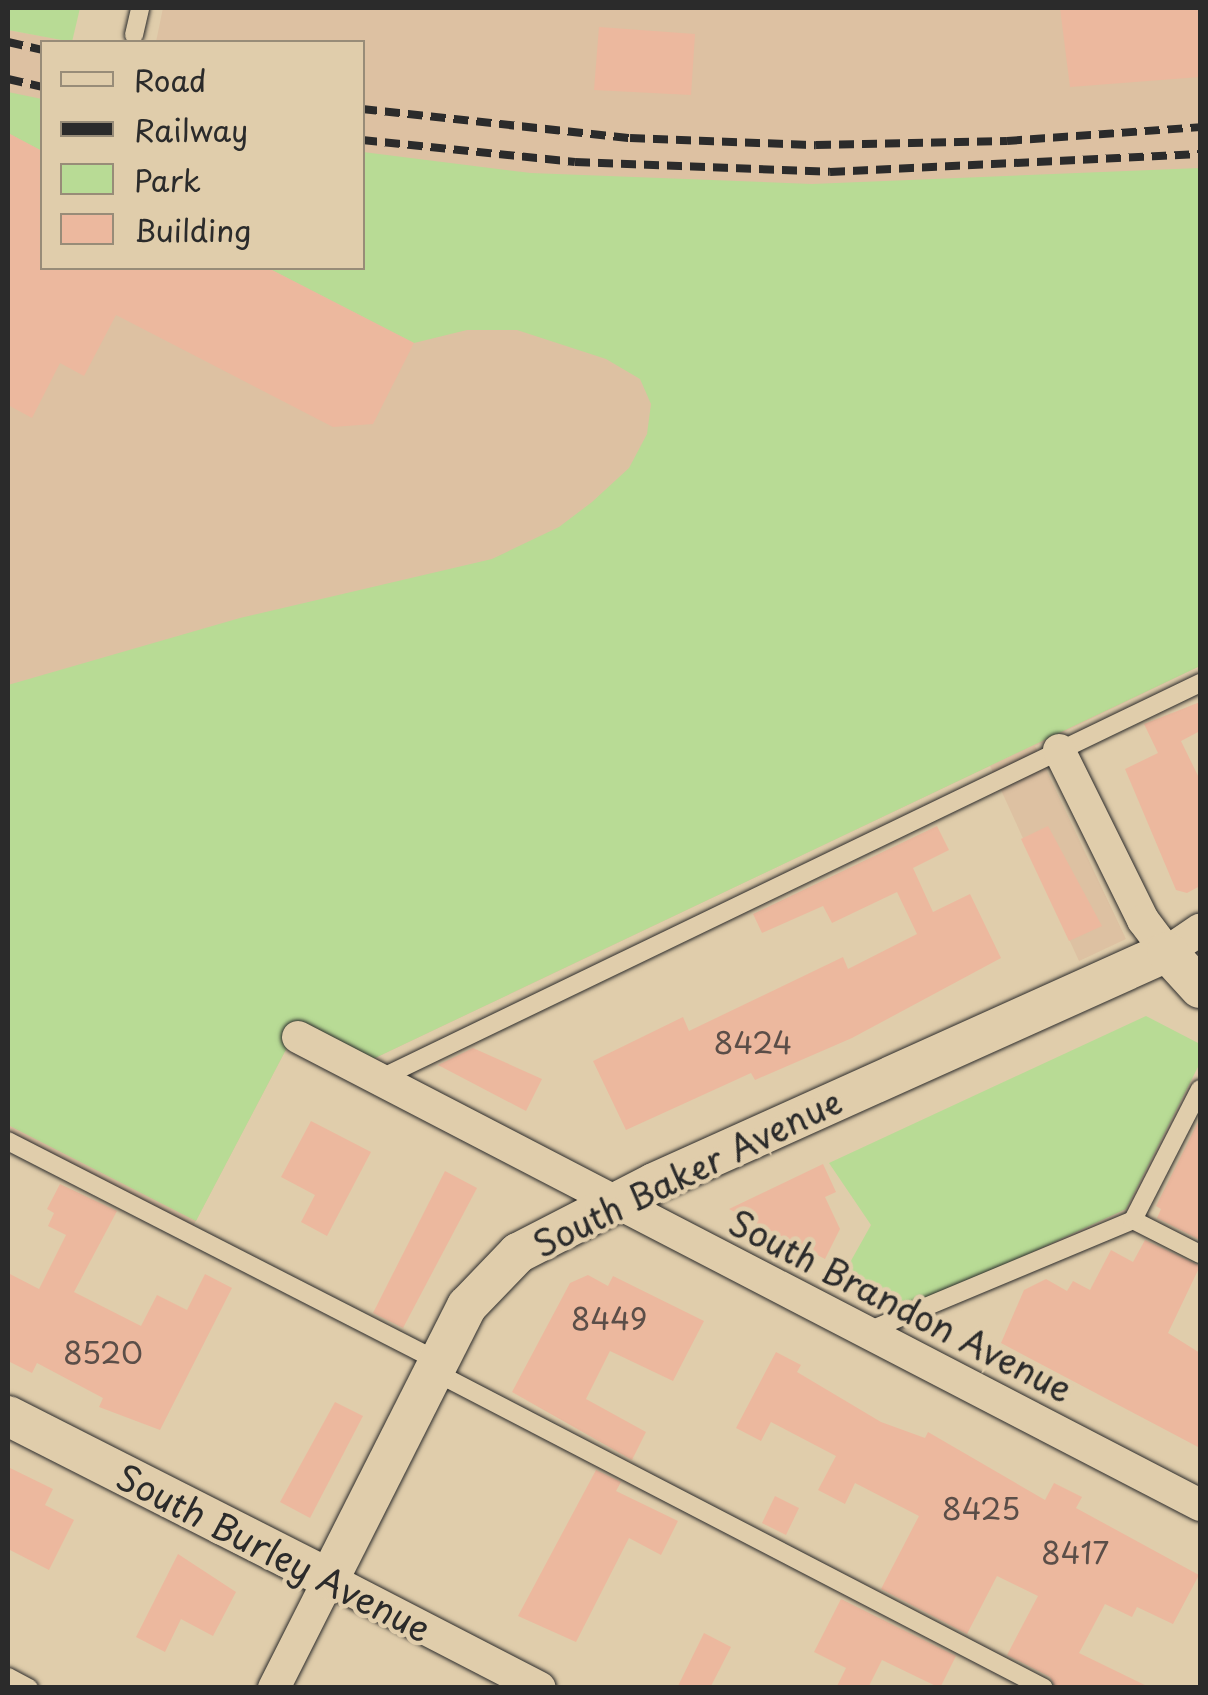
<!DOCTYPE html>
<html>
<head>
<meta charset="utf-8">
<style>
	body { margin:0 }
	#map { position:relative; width:1208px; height:1695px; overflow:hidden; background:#e0cdab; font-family:"Playpen Sans",sans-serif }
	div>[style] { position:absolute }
	.built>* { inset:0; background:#ddc1a2 }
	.green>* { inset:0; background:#b8db95 }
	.building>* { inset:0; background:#ecb89e }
	.roads { filter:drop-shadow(0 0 2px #2b2b2b) drop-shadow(0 0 2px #2b2b2b) }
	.service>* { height:18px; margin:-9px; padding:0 9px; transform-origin:9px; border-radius:9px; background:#e0cdab }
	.minor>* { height:32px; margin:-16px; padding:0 16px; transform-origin:16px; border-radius:16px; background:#e0cdab }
	.tertiary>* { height:40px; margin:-20px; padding:0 20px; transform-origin:20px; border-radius:20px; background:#e0cdab }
	.rail>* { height:8px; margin-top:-4px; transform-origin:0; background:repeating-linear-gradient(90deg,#2b2b2b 0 15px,transparent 0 23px) }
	span { translate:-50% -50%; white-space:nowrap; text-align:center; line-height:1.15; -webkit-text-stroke:9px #e0cdab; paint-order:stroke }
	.number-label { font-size:30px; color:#5b4e48 }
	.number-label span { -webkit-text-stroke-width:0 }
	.street-label { font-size:35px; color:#2b2b2b }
	.frame { position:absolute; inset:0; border:10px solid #2b2b2b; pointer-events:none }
	.legend { position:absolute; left:40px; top:40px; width:325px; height:230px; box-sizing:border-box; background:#e0cdab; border:2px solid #988c78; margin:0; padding:12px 18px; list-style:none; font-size:30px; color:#2b2b2b }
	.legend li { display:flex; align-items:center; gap:20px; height:50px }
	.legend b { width:50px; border:2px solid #988c78 }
</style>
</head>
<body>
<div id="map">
	<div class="built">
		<i style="clip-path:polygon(163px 8px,1200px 8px,1200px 666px,1035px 746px,1126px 939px,1079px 961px,990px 766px,373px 1059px,301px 1021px,189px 1234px,8px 1141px,8px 30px,75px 42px,42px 42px,42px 268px,362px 268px,362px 42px,156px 42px)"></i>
	</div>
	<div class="green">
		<i style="clip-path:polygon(8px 8px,80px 8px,72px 42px,8px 30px)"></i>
		<i style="clip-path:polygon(8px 92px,42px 99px,42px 151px,8px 133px)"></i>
		<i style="clip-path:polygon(363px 152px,531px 173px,812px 184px,1200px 168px,1200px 666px,373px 1059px,301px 1021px,196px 1221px,8px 1125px,8px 685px,240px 618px,492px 559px,559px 527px,592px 502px,629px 468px,647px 434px,651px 404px,640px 379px,606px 359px,517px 330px,467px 330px,414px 343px,268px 268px,362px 268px)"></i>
		<i style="clip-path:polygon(1146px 1016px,1200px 1044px,1200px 1063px,1126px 1209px,909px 1309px,843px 1275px,871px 1225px,829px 1163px)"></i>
	</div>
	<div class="building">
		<i style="clip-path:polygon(1060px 8px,1200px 8px,1200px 77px,1070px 87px)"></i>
		<i style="clip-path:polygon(599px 27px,695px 34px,691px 95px,594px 90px)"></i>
		<i style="clip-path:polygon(8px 133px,42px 151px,42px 268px,268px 268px,414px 343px,373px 424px,333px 427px,116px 315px,84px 376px,60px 363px,32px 418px,8px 405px)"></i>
		<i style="clip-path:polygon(1200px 702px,1200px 731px,1181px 741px,1200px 780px,1200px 886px,1187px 893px,1176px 890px,1125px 769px,1158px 753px,1144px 724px)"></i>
		<i style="clip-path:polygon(937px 826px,949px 850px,913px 868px,933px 912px,970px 894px,1001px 958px,852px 1038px,755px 1080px,751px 1073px,626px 1130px,593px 1061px,683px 1017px,689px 1031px,843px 957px,848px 969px,917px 934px,897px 892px,832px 923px,823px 906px,762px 933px,753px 914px)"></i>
		<i style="clip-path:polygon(1048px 826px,1102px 926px,1069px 941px,1021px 839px)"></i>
		<i style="clip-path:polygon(473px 1048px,542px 1079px,526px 1111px,438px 1065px)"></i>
		<i style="clip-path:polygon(1200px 1118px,1200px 1240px,1157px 1218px,1161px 1209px,1156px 1206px)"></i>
		<i style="clip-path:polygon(311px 1121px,371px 1152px,327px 1236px,301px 1222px,315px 1195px,281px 1177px)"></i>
		<i style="clip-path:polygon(823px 1164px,836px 1192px,825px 1197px,840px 1229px,825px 1259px,729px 1209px)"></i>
		<i style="clip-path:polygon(445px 1171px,477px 1188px,403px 1328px,373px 1313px)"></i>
		<i style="clip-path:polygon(60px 1184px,117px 1211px,74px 1292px,141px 1326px,157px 1295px,187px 1310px,205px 1274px,232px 1288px,160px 1430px,99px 1407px,103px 1398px,37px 1363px,32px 1373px,8px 1361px,8px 1273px,39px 1289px,66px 1235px,48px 1226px,54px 1213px,47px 1209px)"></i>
		<i style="clip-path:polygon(1145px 1240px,1200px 1266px,1168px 1333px,1200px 1353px,1200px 1448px,1001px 1343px,1024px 1290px,1046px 1279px,1067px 1291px,1073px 1281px,1090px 1290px,1111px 1250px,1133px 1262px)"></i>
		<i style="clip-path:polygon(588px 1275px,608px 1286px,613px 1276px,704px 1321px,673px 1381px,610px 1351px,586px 1399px,646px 1432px,632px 1460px,512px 1392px,570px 1283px)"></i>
		<i style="clip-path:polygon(776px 1352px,801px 1365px,797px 1372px,881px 1422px,925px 1438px,928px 1432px,1045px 1500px,1054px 1483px,1082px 1497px,1076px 1508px,1199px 1575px,1173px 1624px,1137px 1607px,1132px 1617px,1105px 1604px,1079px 1653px,1151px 1688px,1056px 1688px,1050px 1677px,1007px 1655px,1038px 1596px,997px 1576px,967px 1634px,881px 1589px,919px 1516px,855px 1483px,845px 1504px,818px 1490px,836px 1456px,771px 1422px,761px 1441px,736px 1428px)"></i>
		<i style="clip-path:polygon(335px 1402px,363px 1416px,310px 1518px,280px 1502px)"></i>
		<i style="clip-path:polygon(8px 1467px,53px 1489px,45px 1505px,74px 1520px,49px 1570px,8px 1549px)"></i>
		<i style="clip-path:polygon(596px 1470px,621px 1482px,616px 1491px,678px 1521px,661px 1555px,629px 1538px,576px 1642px,518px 1616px)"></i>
		<i style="clip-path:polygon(775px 1496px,799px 1508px,786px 1535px,762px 1523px)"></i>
		<i style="clip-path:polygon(178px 1554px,236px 1592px,213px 1636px,181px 1619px,165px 1652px,136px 1637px)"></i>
		<i style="clip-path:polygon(841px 1599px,956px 1656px,940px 1688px,882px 1660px,868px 1688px,836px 1688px,846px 1668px,814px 1652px)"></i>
		<i style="clip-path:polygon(704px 1633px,731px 1647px,710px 1688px,677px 1688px)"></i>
	</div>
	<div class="roads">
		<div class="service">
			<i style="left:134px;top:35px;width:28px;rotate:-77deg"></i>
			<i style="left:379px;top:1079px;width:912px;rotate:-25.75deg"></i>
			<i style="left:8px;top:1141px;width:483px;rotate:27.1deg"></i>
			<i style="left:1133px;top:1220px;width:75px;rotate:26.9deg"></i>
			<i style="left:868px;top:1331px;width:287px;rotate:-22.7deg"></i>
			<i style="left:1133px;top:1220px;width:147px;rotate:-62.9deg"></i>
			<i style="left:433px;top:1371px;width:688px;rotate:27.42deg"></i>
			<i style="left:8px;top:1677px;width:24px;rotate:28deg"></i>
		</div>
		<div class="minor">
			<i style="left:1059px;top:750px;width:190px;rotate:63.7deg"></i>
			<i style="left:1143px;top:920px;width:40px;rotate:53deg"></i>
			<i style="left:1167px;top:952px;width:40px;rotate:-34deg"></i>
			<i style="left:298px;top:1037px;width:1016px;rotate:27.42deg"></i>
			<i style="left:274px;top:1688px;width:122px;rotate:-63.2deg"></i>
			<i style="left:329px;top:1579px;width:237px;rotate:27.3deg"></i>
		</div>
		<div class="tertiary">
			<i style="left:8px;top:1416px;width:360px;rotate:26.9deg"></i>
			<i style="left:329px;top:1579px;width:306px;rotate:-63.2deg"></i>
			<i style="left:467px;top:1306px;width:74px;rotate:-46.1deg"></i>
			<i style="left:518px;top:1253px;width:153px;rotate:-27.2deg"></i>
			<i style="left:654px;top:1183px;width:563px;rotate:-24.24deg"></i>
			<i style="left:1167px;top:952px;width:49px;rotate:47.5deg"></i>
		</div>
	</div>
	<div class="rail">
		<i style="left:8px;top:42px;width:35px;rotate:13deg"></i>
		<i style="left:8px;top:79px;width:35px;rotate:13deg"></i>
		<i style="left:362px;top:109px;width:270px;rotate:6.2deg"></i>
		<i style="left:630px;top:138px;width:186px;rotate:2.2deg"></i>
		<i style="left:816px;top:145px;width:191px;rotate:-1.2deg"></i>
		<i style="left:1007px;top:141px;width:194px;rotate:-4.1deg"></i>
		<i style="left:362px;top:140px;width:214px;rotate:5.9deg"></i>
		<i style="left:575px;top:162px;width:255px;rotate:2.2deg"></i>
		<i style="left:830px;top:172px;width:370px;rotate:-2.8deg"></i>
	</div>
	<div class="number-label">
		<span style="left:753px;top:1042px">8424</span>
		<span style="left:609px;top:1318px">8449</span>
		<span style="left:103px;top:1352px">8520</span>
		<span style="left:981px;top:1508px">8425</span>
		<span style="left:1075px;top:1552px">8417</span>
	</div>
	<div class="street-label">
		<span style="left:687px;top:1172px;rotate:-26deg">South Baker Avenue</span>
		<span style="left:901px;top:1305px;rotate:27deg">South Brandon Avenue</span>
		<span style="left:274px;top:1552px;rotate:27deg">South Burley Avenue</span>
	</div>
	<div class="frame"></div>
	<ul class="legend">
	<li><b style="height:12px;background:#e0cdab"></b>Road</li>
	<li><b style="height:12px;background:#2b2b2b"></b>Railway</li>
	<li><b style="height:28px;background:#b8db95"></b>Park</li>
	<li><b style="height:28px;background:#ecb89e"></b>Building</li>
	</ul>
</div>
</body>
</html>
